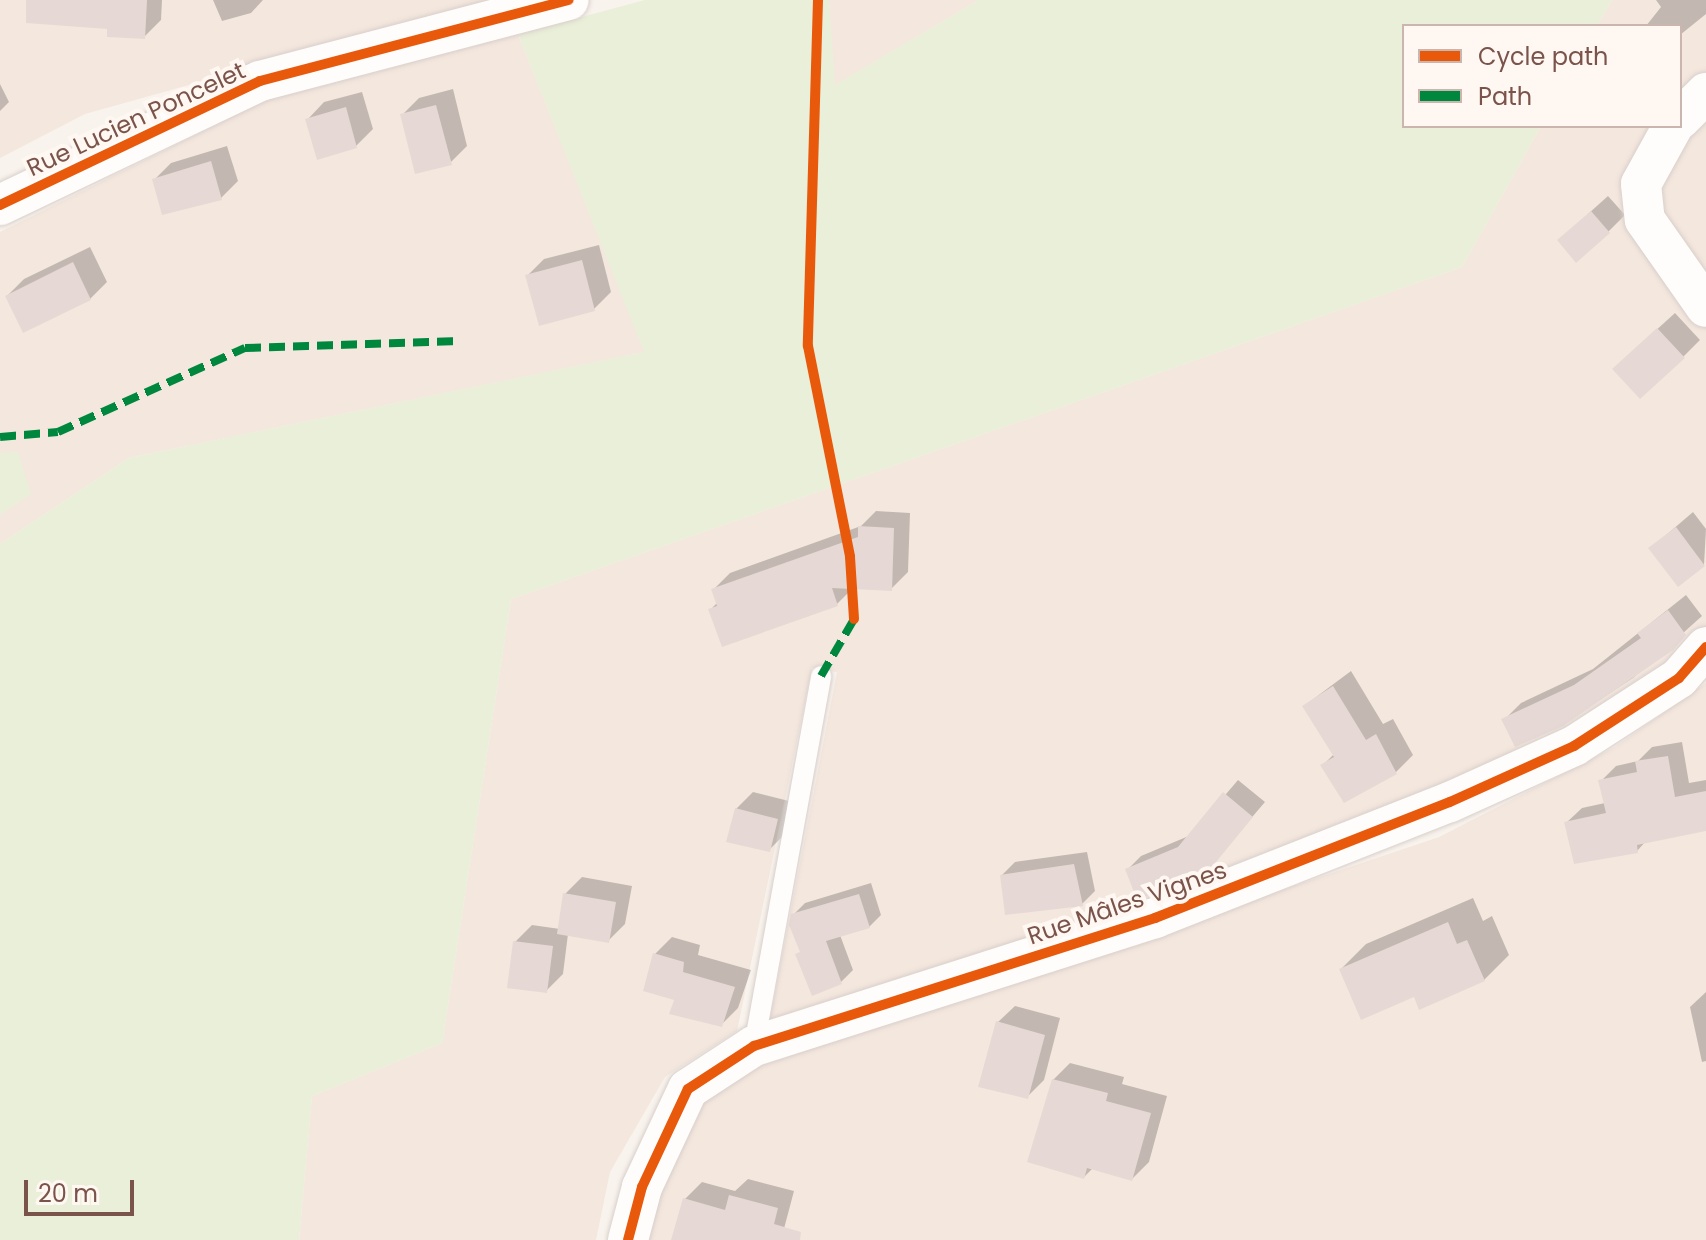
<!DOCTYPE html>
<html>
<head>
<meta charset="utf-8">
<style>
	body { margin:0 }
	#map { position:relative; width:1706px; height:1240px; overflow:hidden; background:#f9f3ee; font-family:Poppins,sans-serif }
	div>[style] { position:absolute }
	.residential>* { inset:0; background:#f4e7de }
	.green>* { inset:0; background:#e9efd8 }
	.shadow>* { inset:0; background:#0003 }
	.building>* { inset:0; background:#e6d9d5 }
	.roads { filter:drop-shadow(0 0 2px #d8cfca) drop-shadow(0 0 2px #d8cfca) }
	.lane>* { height:20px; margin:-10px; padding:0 10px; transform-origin:10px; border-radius:10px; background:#fefdfc }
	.street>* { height:40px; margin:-20px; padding:0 20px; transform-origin:20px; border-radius:20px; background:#fefdfc }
	.quiet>* { height:8px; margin-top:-4px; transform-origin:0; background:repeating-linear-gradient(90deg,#00873e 0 16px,transparent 0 24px) }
	.cycleway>* { height:10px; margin:-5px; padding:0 5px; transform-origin:5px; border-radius:5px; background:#e8590c }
	span { translate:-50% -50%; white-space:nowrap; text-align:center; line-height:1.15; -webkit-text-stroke:8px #fff7f1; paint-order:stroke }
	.street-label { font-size:24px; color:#7a544b }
	.legend { position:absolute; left:1402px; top:24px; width:280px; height:104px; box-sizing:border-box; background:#fff7f1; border:2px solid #cab6af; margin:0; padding:10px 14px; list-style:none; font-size:24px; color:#7a544b }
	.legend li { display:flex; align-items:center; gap:16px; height:40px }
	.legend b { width:40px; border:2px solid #cab6af }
	.scale { position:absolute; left:24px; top:1180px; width:110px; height:36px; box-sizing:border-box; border:4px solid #7a544b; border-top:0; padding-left:10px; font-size:24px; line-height:28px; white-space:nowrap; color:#7a544b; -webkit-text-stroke:6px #fff7f1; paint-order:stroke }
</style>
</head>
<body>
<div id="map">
	<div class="residential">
		<i style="clip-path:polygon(0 0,494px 0,85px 114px,0 158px)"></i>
		<i style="clip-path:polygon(829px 0,979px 0,834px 86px)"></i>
		<i style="clip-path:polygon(1612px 0,1706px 0,1706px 633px,1593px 722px,1221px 883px,768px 1029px,837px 672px,812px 668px,737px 1031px,665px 1077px,610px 1172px,596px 1240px,299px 1240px,312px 1096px,442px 1043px,511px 599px,1462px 267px,1541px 126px,1680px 126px,1680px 26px,1597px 26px)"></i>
		<i style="clip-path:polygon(518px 34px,645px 352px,129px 458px,0 544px,0 232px,266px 100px)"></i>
		<i style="clip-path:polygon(1706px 683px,1706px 1240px,637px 1240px,697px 1099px,763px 1065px,1439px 837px,1615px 747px)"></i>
	</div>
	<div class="green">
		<i style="clip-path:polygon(645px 0,829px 0,835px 85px,979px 0,1612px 0,1597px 26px,1404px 26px,1404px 126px,1541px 126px,1462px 267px,511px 599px,442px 1043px,312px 1096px,299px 1240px,0 1240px,0 544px,129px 458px,644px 352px,518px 34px)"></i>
		<i style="clip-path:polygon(18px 452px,31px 494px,0 515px,0 453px)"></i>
	</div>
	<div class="shadow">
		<i style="clip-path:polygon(65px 0,162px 0,161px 20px,144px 37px,109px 27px)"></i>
		<i style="clip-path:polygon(213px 0,263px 0,251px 13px,222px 21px)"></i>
		<i style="clip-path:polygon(1656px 0,1706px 0,1706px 14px,1680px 35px,1680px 26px,1646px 26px,1661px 7px)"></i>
		<i style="clip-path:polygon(0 84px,9px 102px,0 111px)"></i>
		<i style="clip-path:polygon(453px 89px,467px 146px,450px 163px,402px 115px,419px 98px)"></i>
		<i style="clip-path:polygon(362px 92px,373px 129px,356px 146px,308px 119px,324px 102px)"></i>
		<i style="clip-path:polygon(227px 146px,238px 181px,221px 198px,154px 180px,171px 163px)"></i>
		<i style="clip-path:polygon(1608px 196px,1625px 215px,1608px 232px,1559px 240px)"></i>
		<i style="clip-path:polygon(599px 245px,611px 292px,594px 309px,528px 275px,544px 259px)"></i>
		<i style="clip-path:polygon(90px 247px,107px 282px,90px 299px,7px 296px,24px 279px)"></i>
		<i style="clip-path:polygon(1675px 313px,1700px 340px,1683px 357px,1632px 352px)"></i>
		<i style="clip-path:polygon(876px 511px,910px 513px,908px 572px,891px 589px,854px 587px,837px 604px,710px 610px,718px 602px,713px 590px,730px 573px,861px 526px)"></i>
		<i style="clip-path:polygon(1693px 512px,1706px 529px,1704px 565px,1651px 548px)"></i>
		<i style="clip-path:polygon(1686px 595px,1702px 616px,1633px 678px,1562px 724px,1504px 720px,1521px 703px,1593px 669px)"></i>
		<i style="clip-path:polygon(1351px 671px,1383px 724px,1393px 719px,1413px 755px,1396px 772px,1323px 765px,1334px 754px,1304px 706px)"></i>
		<i style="clip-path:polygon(1682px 742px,1689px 783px,1706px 780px,1706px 829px,1647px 840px,1637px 851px,1566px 823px,1582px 808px,1605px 803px,1601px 781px,1616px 766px,1638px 761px,1652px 747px)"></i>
		<i style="clip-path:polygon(1238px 780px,1265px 802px,1206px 871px,1127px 870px,1141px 856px,1191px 835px)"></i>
		<i style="clip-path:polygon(753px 792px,793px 802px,786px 833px,769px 850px,736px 809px)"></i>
		<i style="clip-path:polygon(1087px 852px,1095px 891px,1082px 904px,1002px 875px,1015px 862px)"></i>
		<i style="clip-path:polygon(582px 877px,632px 886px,625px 924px,608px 941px,568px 934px,563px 974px,546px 991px,515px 942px,532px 925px,560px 929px,565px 894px)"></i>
		<i style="clip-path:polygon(871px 883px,881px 915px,869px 927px,840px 935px,853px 970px,841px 982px,813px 993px,793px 915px,805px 903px)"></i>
		<i style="clip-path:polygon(1473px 898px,1483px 921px,1492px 916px,1509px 955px,1484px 980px,1415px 994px,1341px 969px,1366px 944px)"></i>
		<i style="clip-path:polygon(672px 937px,700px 945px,698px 955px,751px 970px,738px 1008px,721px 1025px,655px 954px)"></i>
		<i style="clip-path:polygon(1706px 992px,1706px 1061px,1702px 1062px,1690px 1007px)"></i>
		<i style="clip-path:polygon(1015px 1006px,1060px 1018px,1044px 1080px,1027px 1097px,998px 1022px)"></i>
		<i style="clip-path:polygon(1070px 1063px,1124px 1077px,1122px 1084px,1167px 1096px,1149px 1162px,1132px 1179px,1093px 1168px,1084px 1177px,1053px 1080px)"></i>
		<i style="clip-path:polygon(748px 1179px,794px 1191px,781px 1240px,673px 1240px,685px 1199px,702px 1182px,735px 1191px)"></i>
	</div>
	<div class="building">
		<i style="clip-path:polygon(26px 0,147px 0,145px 39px,107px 37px,107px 29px,26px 23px)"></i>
		<i style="clip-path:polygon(436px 105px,452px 165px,415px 174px,400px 114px)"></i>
		<i style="clip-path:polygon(346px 107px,357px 148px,317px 160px,305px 119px)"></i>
		<i style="clip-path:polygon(211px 161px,222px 200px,162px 215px,152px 179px)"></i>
		<i style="clip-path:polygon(1591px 211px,1610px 233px,1576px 263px,1557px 240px)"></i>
		<i style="clip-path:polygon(582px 260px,595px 311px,539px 326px,525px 275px)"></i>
		<i style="clip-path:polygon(73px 262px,91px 300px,23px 333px,5px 296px)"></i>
		<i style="clip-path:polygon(1657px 328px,1685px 358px,1640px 399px,1612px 369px)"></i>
		<i style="clip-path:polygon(858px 526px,894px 528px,892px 591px,832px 588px,838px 606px,722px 647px,708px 609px,717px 606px,711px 589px,858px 537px)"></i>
		<i style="clip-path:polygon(1676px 527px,1705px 566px,1678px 587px,1648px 548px)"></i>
		<i style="clip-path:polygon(1668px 610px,1686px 635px,1673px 650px,1563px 726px,1515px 747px,1501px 719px,1574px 685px,1641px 638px,1637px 633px)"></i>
		<i style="clip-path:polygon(1333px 686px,1366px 740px,1376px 734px,1397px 774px,1344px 803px,1320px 765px,1334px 757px,1302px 706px)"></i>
		<i style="clip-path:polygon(1668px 756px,1675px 797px,1706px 791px,1706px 831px,1637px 845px,1638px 853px,1574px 864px,1564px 822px,1606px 813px,1598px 780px,1637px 772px,1635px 761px)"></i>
		<i style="clip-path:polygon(1223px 792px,1253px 817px,1207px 873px,1137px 900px,1125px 869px,1178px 847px)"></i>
		<i style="clip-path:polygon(735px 808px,778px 819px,770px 852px,726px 842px)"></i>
		<i style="clip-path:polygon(1074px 864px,1083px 906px,1005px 915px,1000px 875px)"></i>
		<i style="clip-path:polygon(563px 893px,616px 902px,609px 943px,557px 934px)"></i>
		<i style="clip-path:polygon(859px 894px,870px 928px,826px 941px,842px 984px,812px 996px,795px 954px,800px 952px,789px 925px,791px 914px)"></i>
		<i style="clip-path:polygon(1448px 922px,1457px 944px,1467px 940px,1485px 981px,1419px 1010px,1414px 997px,1361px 1020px,1339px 969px)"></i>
		<i style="clip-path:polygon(513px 941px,553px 946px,547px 993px,507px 988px)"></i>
		<i style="clip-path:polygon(653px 953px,684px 962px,683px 972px,735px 987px,722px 1027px,669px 1014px,674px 1000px,643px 991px)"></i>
		<i style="clip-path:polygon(996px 1021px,1045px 1035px,1028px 1099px,978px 1087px)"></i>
		<i style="clip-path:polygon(1052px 1079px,1108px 1093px,1106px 1101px,1151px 1113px,1132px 1181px,1087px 1168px,1084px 1179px,1027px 1162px)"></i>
		<i style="clip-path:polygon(729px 1195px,778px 1208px,774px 1224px,801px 1232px,800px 1240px,671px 1240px,683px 1198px,725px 1210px)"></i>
	</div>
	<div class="roads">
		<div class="lane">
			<i style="left:754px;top:1046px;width:376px;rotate:-79.7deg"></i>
		</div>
		<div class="street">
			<i style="left:1680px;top:119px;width:37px;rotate:-45deg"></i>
			<i style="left:1673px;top:126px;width:66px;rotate:118.9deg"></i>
			<i style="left:1641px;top:184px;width:36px;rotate:84deg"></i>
			<i style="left:1645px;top:220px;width:106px;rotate:55deg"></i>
			<i style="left:0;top:205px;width:288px;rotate:-25.5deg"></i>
			<i style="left:260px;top:81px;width:319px;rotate:-14.7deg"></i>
			<i style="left:628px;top:1240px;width:55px;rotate:-75.2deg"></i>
			<i style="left:642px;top:1187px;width:108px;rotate:-64.9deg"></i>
			<i style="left:688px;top:1089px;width:79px;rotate:-33.1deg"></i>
			<i style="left:754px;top:1046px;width:421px;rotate:-17.7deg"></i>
			<i style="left:1155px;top:918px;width:317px;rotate:-21.5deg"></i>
			<i style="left:1450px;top:802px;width:136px;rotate:-24.3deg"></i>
			<i style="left:1574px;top:746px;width:125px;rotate:-32.9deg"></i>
			<i style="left:1679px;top:678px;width:41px;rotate:-48.9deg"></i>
		</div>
	</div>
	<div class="quiet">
		<i style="left:0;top:437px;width:58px;rotate:-4.9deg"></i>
		<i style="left:58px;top:432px;width:205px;rotate:-24.2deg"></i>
		<i style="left:245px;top:348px;width:214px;rotate:-1.9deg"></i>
		<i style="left:821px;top:676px;width:66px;rotate:-59.9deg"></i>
	</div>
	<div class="cycleway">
		<i style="left:818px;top:0;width:346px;rotate:91.7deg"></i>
		<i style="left:808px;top:346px;width:215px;rotate:78.7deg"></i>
		<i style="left:850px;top:557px;width:62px;rotate:86.3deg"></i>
		<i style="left:0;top:205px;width:288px;rotate:-25.5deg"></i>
		<i style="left:260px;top:81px;width:319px;rotate:-14.7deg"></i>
		<i style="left:628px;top:1240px;width:55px;rotate:-75.2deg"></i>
		<i style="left:642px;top:1187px;width:108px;rotate:-64.9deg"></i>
		<i style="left:688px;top:1089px;width:79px;rotate:-33.1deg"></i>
		<i style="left:754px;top:1046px;width:421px;rotate:-17.7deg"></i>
		<i style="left:1155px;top:918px;width:317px;rotate:-21.5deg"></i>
		<i style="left:1450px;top:802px;width:136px;rotate:-24.3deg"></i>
		<i style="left:1574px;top:746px;width:125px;rotate:-32.9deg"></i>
		<i style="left:1679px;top:678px;width:41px;rotate:-48.9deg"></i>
	</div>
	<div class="street-label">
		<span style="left:136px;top:119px;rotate:-25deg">Rue Lucien Poncelet</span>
		<span style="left:1127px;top:903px;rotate:-19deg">Rue Mâles Vignes</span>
	</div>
	<ul class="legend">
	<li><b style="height:10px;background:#e8590c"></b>Cycle path</li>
	<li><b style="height:10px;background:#00873e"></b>Path</li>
	</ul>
	<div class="scale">20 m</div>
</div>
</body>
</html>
